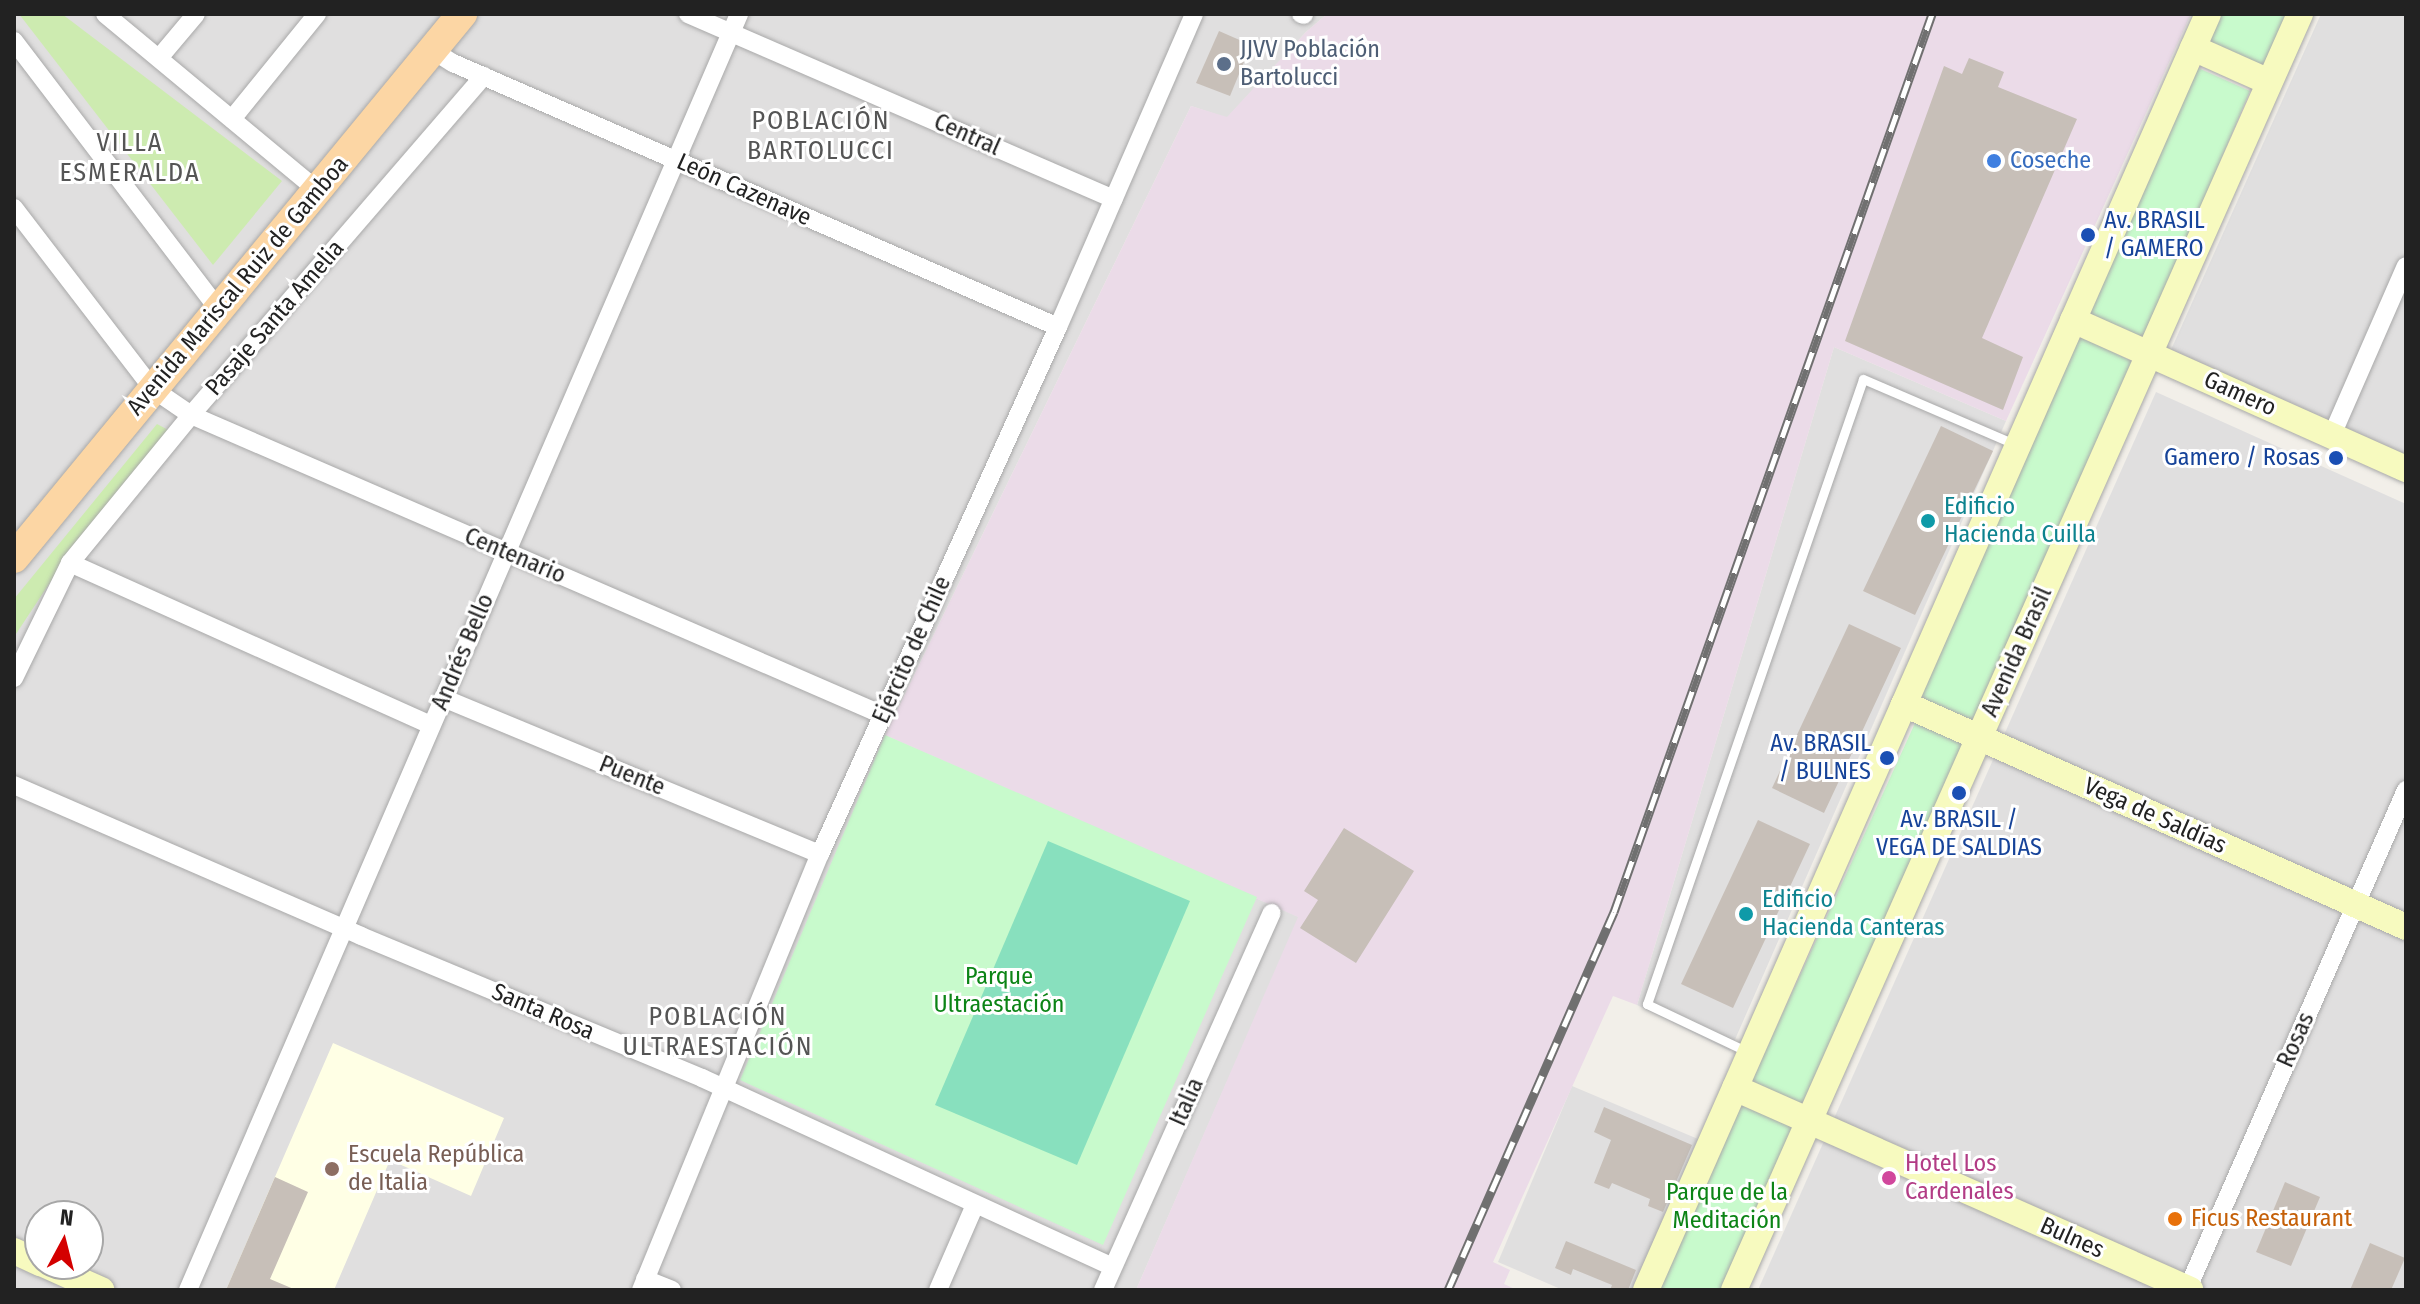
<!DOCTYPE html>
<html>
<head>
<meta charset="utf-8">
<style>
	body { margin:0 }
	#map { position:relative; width:2420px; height:1304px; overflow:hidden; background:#f2efe9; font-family:"Fira Sans Condensed",sans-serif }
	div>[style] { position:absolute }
	.residential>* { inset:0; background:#e0dfdf }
	.industrial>* { inset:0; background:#ebdbe8 }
	.education>* { inset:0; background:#ffffe5 }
	.grass>* { inset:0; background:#cdebb0 }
	.park>* { inset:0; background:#c8facc }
	.pitch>* { inset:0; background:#88e0be }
	.building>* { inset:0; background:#c7bfb8 }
	.roads { filter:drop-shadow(0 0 2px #a9a9a9) drop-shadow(0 0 2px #a9a9a9) }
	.lane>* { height:9px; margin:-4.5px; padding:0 4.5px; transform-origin:4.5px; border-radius:4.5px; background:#fff }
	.street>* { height:18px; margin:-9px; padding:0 9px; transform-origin:9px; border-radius:9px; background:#fff }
	.secondary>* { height:26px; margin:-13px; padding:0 13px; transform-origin:13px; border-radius:13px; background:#f7fabf }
	.primary>* { height:30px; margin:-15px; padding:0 15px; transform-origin:15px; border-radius:15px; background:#fcd6a4 }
	.rail>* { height:9px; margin-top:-4.5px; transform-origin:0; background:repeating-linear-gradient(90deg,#fff 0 18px,#707070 0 36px); box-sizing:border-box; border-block:2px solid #707070 }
	.dots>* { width:22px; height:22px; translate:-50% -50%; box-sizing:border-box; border:4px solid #fff; border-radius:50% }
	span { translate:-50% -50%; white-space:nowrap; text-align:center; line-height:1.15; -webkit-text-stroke:6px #fff; paint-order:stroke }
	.service-label { font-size:24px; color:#4e5e75 }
	.left { translate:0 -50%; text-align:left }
	.street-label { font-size:24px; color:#222 }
	.shop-label { font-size:24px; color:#366cbe }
	.transit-label { font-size:24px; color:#164399 }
	.right { translate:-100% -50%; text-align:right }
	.culture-label { font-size:24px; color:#0d838f }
	.park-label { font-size:24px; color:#0c8416 }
	.education-label { font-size:24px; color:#785e54 }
	.hotel-label { font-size:24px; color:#b23c85 }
	.food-label { font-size:24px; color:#c56008 }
	.neighbourhood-label { font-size:26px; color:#555; letter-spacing:2px }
	.frame { position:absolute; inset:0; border:16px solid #222; pointer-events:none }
	.north { position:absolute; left:24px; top:1200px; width:80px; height:80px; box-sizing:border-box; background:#fff; border:2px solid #a7a7a7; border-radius:50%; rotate:7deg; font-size:22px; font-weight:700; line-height:32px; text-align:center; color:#222 }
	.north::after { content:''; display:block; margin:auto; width:28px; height:36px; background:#d40000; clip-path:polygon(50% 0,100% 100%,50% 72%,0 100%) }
</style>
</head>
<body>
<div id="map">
	<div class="residential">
		<i style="clip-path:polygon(evenodd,14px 14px,1327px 14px,1306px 32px,1227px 118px,1191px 106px,885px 735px,1299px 917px,1136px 1290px,14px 1290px,14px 14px,40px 1216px,88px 1216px,88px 1264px,40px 1264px,40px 1216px)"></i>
		<i style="clip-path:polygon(2321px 14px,2406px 14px,2406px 456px,2170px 352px)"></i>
		<i style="clip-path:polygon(1834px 347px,2006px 421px,1730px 1051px,1637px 1005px)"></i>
		<i style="clip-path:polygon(2156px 392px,2406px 504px,2406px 1290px,1758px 1290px)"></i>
		<i style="clip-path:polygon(1572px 1086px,1698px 1139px,1634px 1290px,1563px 1290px,1498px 1262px)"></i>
	</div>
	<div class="industrial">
		<i style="clip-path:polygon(1327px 14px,2191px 14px,2006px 421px,1834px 347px,1637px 1005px,1613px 996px,1493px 1262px,1510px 1270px,1504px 1284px,1517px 1290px,1136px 1290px,1298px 917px,885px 735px,1191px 106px,1227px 117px,1306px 32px)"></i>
	</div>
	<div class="education">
		<i style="clip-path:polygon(333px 1043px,504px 1118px,471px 1196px,390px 1160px,334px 1290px,226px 1290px)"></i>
	</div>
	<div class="grass">
		<i style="clip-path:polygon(19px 14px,62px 14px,282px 181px,213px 265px)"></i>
		<i style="clip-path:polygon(157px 424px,172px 432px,57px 572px,14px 637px,14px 599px)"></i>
	</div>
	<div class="park">
		<i style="clip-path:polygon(2216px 14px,2288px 14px,2265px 66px,2204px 40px)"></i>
		<i style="clip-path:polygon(2196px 67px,2250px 91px,2144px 342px,2084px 317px)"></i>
		<i style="clip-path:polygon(2076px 335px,2136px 363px,1975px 728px,1914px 703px)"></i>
		<i style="clip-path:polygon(1916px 721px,1968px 744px,1801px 1106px,1750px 1085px)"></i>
		<i style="clip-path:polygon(885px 735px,1257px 897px,1103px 1245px,740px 1080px)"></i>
		<i style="clip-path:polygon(1742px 1102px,1795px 1124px,1722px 1290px,1659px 1290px)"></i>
	</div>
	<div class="pitch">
		<i style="clip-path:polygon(1048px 841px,1190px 901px,1077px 1165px,935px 1105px)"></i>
	</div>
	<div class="building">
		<i style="clip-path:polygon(1219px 31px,1251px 45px,1230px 96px,1196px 83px)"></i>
		<i style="clip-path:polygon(1969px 58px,2004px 72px,1998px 87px,2077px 119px,1982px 338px,2023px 357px,2003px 410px,1845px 341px,1944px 66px,1962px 74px)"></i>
		<i style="clip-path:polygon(1941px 426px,1993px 451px,1915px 615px,1863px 591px)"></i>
		<i style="clip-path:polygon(1849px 624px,1901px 648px,1824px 813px,1772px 788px)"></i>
		<i style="clip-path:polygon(1758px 820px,1810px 844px,1733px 1008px,1681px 984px)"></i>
		<i style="clip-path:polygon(1344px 828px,1414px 871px,1356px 963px,1300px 928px,1318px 900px,1304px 891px)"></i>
		<i style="clip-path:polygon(1604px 1107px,1692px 1145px,1663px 1212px,1648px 1206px,1650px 1199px,1612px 1183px,1609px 1189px,1594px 1183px,1611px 1140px,1594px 1132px)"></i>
		<i style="clip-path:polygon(275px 1177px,308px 1192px,270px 1279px,296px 1290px,226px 1290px)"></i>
		<i style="clip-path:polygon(2285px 1182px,2320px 1197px,2291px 1266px,2256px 1252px)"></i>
		<i style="clip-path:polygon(1566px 1241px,1636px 1270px,1628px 1290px,1610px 1290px,1612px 1285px,1573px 1269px,1571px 1275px,1555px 1268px)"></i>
		<i style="clip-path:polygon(2370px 1243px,2405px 1258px,2391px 1290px,2350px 1290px)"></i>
	</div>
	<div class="roads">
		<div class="lane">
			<i style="left:1748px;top:1052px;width:112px;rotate:-154.6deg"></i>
			<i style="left:1647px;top:1004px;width:661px;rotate:-70.93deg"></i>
			<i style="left:1863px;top:379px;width:165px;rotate:23.2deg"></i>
		</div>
		<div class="street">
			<i style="left:105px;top:14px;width:276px;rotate:39.7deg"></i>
			<i style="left:688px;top:14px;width:464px;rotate:23.5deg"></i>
			<i style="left:1301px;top:14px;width:3px;rotate:18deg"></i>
			<i style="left:14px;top:41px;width:337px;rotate:52.7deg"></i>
			<i style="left:432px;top:50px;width:25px;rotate:32deg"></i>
			<i style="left:453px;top:63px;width:660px;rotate:23.57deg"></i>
			<i style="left:159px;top:58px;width:57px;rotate:-49.9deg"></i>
			<i style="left:232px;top:119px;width:135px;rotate:-51deg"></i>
			<i style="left:14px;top:208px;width:228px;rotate:52.5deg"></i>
			<i style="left:153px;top:389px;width:46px;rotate:34.4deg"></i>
			<i style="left:191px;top:415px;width:754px;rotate:23.44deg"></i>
			<i style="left:2332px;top:435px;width:184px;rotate:-66.4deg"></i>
			<i style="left:70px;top:563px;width:396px;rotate:24.2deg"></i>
			<i style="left:14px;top:678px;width:128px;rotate:-64deg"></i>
			<i style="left:70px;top:563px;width:191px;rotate:-50.7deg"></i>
			<i style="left:191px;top:415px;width:448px;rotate:-49.2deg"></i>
			<i style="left:443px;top:698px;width:408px;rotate:22.5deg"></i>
			<i style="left:14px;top:785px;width:378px;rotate:23.5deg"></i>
			<i style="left:361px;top:936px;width:369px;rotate:22.6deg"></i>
			<i style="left:702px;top:1078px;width:452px;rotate:24.7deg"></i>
			<i style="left:645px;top:1279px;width:29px;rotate:22deg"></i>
			<i style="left:188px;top:1290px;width:1390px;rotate:-66.64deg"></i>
			<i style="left:641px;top:1290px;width:471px;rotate:-67.7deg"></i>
			<i style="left:820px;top:854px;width:578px;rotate:-65.7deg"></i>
			<i style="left:1058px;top:327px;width:341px;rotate:-66.5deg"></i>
			<i style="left:938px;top:1290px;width:93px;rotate:-66.5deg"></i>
			<i style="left:1103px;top:1290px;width:413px;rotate:-65.9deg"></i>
			<i style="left:2187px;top:1290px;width:546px;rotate:-66.35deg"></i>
		</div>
		<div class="secondary">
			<i style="left:2193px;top:48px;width:83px;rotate:24.1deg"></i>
			<i style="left:2073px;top:320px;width:365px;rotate:24.1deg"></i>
			<i style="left:1904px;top:704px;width:549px;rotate:23.95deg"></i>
			<i style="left:1735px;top:1088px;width:498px;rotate:23.9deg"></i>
			<i style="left:14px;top:1251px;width:29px;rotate:25deg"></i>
			<i style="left:43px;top:1264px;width:64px;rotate:24.1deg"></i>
			<i style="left:1646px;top:1290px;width:1394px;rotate:-66.23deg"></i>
			<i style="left:1734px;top:1290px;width:1396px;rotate:-66.08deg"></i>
		</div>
		<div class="primary">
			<i style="left:14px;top:558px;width:705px;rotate:-50.53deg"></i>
		</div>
	</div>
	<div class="rail">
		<i style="left:1448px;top:1290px;width:413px;rotate:-66.3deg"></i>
		<i style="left:1614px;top:912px;width:953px;rotate:-70.5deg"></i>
	</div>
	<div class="dots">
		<i style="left:1224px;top:64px;background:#5c6f8a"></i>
		<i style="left:1994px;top:161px;background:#3f7fe0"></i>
		<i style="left:2088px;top:235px;background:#1a4fb4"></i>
		<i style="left:2336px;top:458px;background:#1a4fb4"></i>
		<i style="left:1928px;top:521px;background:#0f9aa8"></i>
		<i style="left:1887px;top:758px;background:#1a4fb4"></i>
		<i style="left:1959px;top:793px;background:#1a4fb4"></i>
		<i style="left:1746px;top:914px;background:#0f9aa8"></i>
		<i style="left:332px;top:1169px;background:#8d6e63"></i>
		<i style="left:1889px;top:1178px;background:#d1479c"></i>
		<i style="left:2175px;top:1219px;background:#e8710a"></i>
	</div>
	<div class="service-label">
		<span class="left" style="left:1240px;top:64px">JJVV Población<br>Bartolucci</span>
	</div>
	<div class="street-label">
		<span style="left:967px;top:135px;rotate:24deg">Central</span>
		<span style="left:744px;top:190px;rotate:24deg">León Cazenave</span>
		<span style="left:238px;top:286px;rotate:-50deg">Avenida Mariscal Ruiz de Gamboa</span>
		<span style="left:275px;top:318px;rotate:-49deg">Pasaje Santa Amelia</span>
		<span style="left:2240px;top:394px;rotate:24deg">Gamero</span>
		<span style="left:515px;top:556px;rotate:23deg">Centenario</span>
		<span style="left:912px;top:650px;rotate:-66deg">Ejército de Chile</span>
		<span style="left:463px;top:652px;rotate:-67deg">Andrés Bello</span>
		<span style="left:2017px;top:652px;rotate:-66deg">Avenida Brasil</span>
		<span style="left:632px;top:776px;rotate:22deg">Puente</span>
		<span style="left:2155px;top:816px;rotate:24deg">Vega de Saldías</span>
		<span style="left:543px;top:1012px;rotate:23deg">Santa Rosa</span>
		<span style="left:2296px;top:1040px;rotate:-66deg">Rosas</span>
		<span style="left:1187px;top:1102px;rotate:-66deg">Italia</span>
		<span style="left:2072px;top:1238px;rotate:24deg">Bulnes</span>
	</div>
	<div class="shop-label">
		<span class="left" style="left:2010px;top:161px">Coseche</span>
	</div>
	<div class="transit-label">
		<span class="left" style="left:2104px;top:235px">Av. BRASIL<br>/ GAMERO</span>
		<span class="right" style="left:2320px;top:458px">Gamero / Rosas</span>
		<span class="right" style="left:1871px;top:758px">Av. BRASIL<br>/ BULNES</span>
		<span style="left:1959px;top:834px">Av. BRASIL /<br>VEGA DE SALDIAS</span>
	</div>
	<div class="culture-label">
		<span class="left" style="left:1944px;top:521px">Edificio<br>Hacienda Cuilla</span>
		<span class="left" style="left:1762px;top:914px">Edificio<br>Hacienda Canteras</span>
	</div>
	<div class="park-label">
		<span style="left:999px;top:991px">Parque<br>Ultraestación</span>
		<span style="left:1727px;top:1207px">Parque de la<br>Meditación</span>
	</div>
	<div class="education-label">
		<span class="left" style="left:348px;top:1169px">Escuela República<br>de Italia</span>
	</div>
	<div class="hotel-label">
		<span class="left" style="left:1905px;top:1178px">Hotel Los<br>Cardenales</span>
	</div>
	<div class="food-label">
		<span class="left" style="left:2191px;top:1219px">Ficus Restaurant</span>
	</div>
	<div class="neighbourhood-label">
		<span style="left:821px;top:136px">POBLACIÓN<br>BARTOLUCCI</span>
		<span style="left:130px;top:158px">VILLA<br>ESMERALDA</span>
		<span style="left:718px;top:1032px">POBLACIÓN<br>ULTRAESTACIÓN</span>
	</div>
	<div class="frame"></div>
	<div class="north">N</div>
</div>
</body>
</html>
